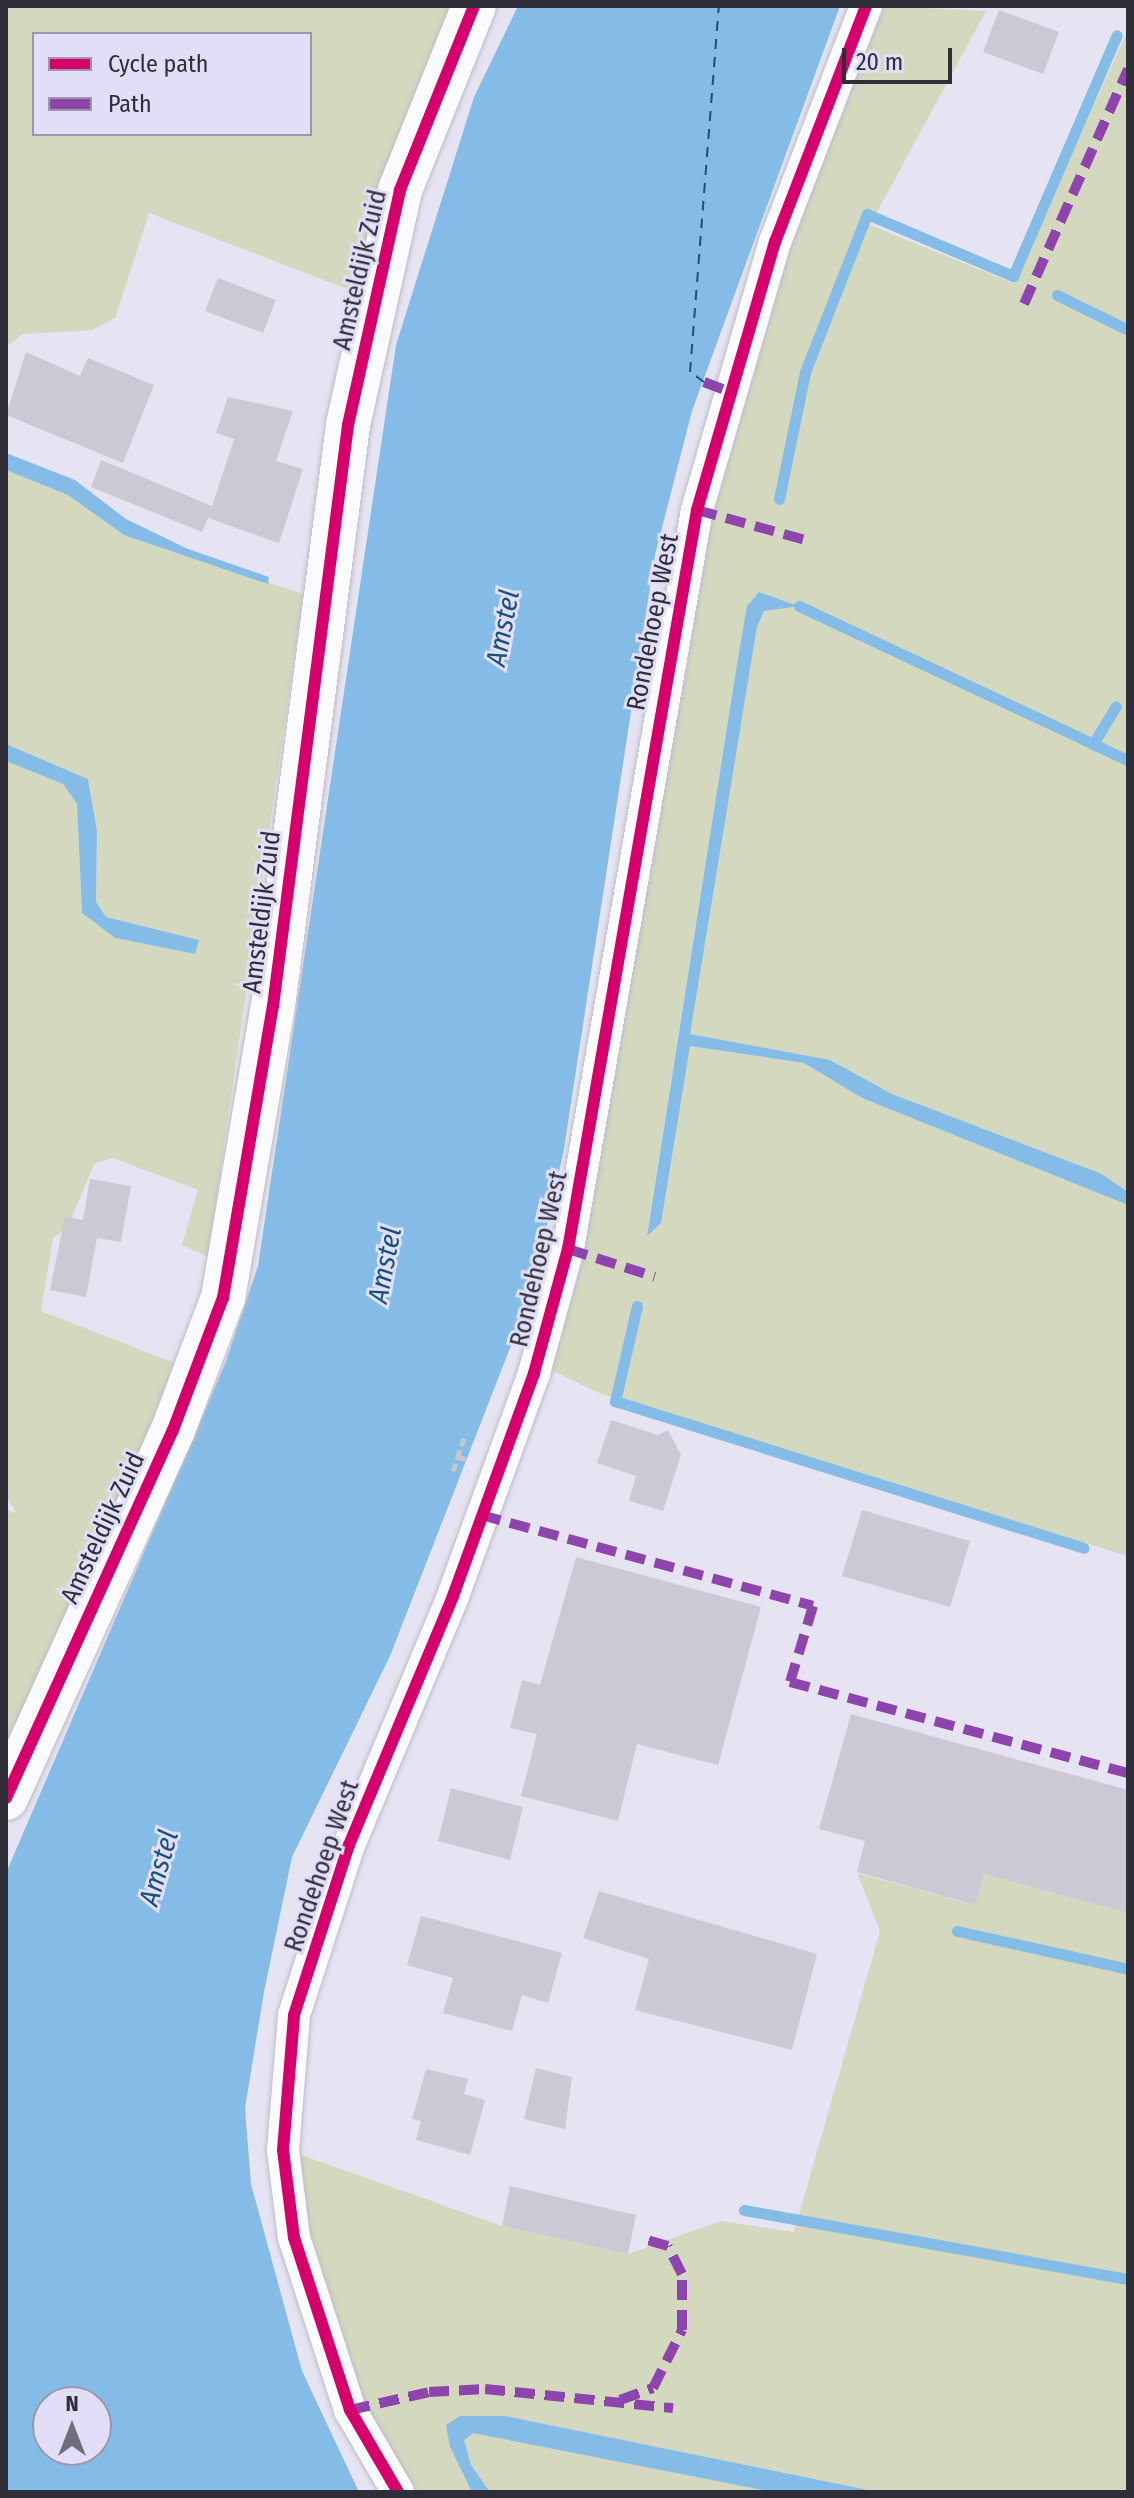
<!DOCTYPE html>
<html>
<head>
<meta charset="utf-8">
<style>
	body { margin:0 }
	#map { position:relative; width:1134px; height:2498px; overflow:hidden; background:#e6e4f2; font-family:"Fira Sans Condensed",sans-serif }
	div>[style] { position:absolute }
	.green>* { inset:0; background:#d3d8bf }
	.water>* { inset:0; background:#85bce7 }
	.stream>* { height:11px; margin:-5.5px; padding:0 5.5px; transform-origin:5.5px; border-radius:5.5px; background:#85bce7 }
	.ferry>* { height:2px; margin-top:-1px; transform-origin:0; background:repeating-linear-gradient(90deg,#175378 0 10px,transparent 0 18px) }
	.building>* { inset:0; background:#ccc9d4 }
	.path>* { height:5px; margin-top:-2.5px; transform-origin:0; background:repeating-linear-gradient(90deg,#c7c7cb 0 8px,transparent 0 12px) }
	.roads { filter:drop-shadow(0 0 2px #bdbbc7) drop-shadow(0 0 2px #bdbbc7) }
	.street>* { height:32px; margin:-16px; padding:0 16px; transform-origin:16px; border-radius:16px; background:#fbfbfd }
	.secondary>* { height:44px; margin:-22px; padding:0 22px; transform-origin:22px; border-radius:22px; background:#fbfbfd }
	.quiet>* { height:10px; margin-top:-5px; transform-origin:0; background:repeating-linear-gradient(90deg,#8e44ad 0 20px,transparent 0 30px) }
	.cycleway>* { height:12px; margin:-6px; padding:0 6px; transform-origin:6px; border-radius:6px; background:#d6006c }
	span { translate:-50% -50%; white-space:nowrap; text-align:center; line-height:1.15; -webkit-text-stroke:6px #e2def8; paint-order:stroke }
	.street-label { font-size:26px; color:#302e38 }
	.water-label { font-size:28px; color:#175378; font-style:italic }
	.frame { position:absolute; inset:0; border:8px solid #302e38; pointer-events:none }
	.legend { position:absolute; left:32px; top:32px; width:280px; height:104px; box-sizing:border-box; background:#e2def8; border:2px solid #9b98ab; margin:0; padding:10px 14px; list-style:none; font-size:24px; color:#302e38 }
	.legend li { display:flex; align-items:center; gap:16px; height:40px }
	.legend b { width:40px; border:2px solid #9b98ab }
	.north { position:absolute; left:32px; top:2386px; width:80px; height:80px; box-sizing:border-box; background:#e2def8; border:2px solid #9b98ab; border-radius:50%; rotate:0deg; font-size:22px; font-weight:700; line-height:32px; text-align:center; color:#302e38 }
	.north::after { content:''; display:block; margin:auto; width:28px; height:36px; background:#706e79; clip-path:polygon(50% 0,100% 100%,50% 72%,0 100%) }
	.scale { position:absolute; left:842px; top:48px; width:110px; height:36px; box-sizing:border-box; border:4px solid #302e38; border-top:0; padding-left:10px; font-size:24px; line-height:28px; white-space:nowrap; color:#302e38; -webkit-text-stroke:6px #e2def8; paint-order:stroke }
</style>
</head>
<body>
<div id="map">
	<div class="green">
		<i style="clip-path:polygon(evenodd,6px 6px,463px 6px,363px 295px,149px 213px,115px 318px,92px 330px,23px 334px,6px 347px,6px 6px,34px 34px,310px 34px,310px 134px,34px 134px,34px 34px)"></i>
		<i style="clip-path:polygon(883px 6px,986px 11px,870px 225px,1013px 283px,1128px 30px,1128px 1192px,1102px 1174px,892px 1094px,830px 1060px,689px 1034px,757px 627px,764px 611px,798px 605px,759px 592px,736px 670px,647px 1234px,661px 1222px,689px 1046px,804px 1063px,862px 1098px,1128px 1205px,1128px 1556px,599px 1393px,543px 1366px,613px 1083px,701px 548px,802px 207px)"></i>
		<i style="clip-path:polygon(6px 470px,68px 495px,124px 535px,303px 594px,208px 1257px,182px 1245px,198px 1190px,113px 1158px,94px 1164px,68px 1227px,53px 1238px,41px 1311px,177px 1364px,6px 1763px,6px 1509px,17px 1514px,6px 1496px,6px 761px,63px 784px,77px 804px,82px 913px,115px 938px,194px 954px,199px 940px,106px 917px,96px 903px,97px 831px,88px 779px,6px 744px)"></i>
		<i style="clip-path:polygon(857px 1873px,974px 1905px,984px 1874px,1128px 1913px,1128px 2492px,878px 2492px,505px 2416px,461px 2416px,450px 2447px,472px 2492px,403px 2492px,344px 2383px,287px 2150px,502px 2226px,628px 2254px,721px 2221px,794px 2232px,880px 1931px)"></i>
		<i style="clip-path:polygon(472px 2433px,514px 2438px,773px 2492px,490px 2492px,471px 2466px,463px 2439px)"></i>
	</div>
	<div class="water">
		<i style="clip-path:polygon(evenodd,518px 6px,840px 6px,692px 411px,655px 555px,564px 1149px,533px 1289px,390px 1656px,292px 1857px,264px 1992px,245px 2108px,251px 2184px,302px 2371px,359px 2492px,6px 2492px,6px 1873px,225px 1364px,258px 1266px,396px 345px,474px 97px,518px 6px,48px 2402px,96px 2402px,96px 2450px,48px 2450px,48px 2402px)"></i>
		<i style="clip-path:polygon(6px 453px,75px 480px,126px 519px,188px 549px,269px 577px,268px 584px,124px 535px,68px 495px,6px 470px)"></i>
		<i style="clip-path:polygon(759px 592px,799px 606px,764px 611px,757px 627px,690px 1034px,830px 1060px,892px 1094px,1102px 1174px,1128px 1192px,1128px 1205px,862px 1098px,804px 1063px,690px 1046px,661px 1223px,647px 1236px,736px 670px,747px 606px)"></i>
		<i style="clip-path:polygon(6px 744px,88px 779px,97px 831px,96px 902px,106px 917px,199px 940px,195px 954px,115px 938px,82px 913px,77px 804px,63px 784px,6px 761px)"></i>
		<i style="clip-path:polygon(460px 2416px,505px 2416px,878px 2492px,773px 2492px,473px 2433px,464px 2440px,471px 2465px,490px 2492px,472px 2492px,450px 2447px,446px 2425px)"></i>
	</div>
	<div class="stream">
		<i style="left:1057px;top:295px;width:79px;rotate:26.2deg"></i>
		<i style="left:779px;top:499px;width:130px;rotate:-78.4deg"></i>
		<i style="left:805px;top:372px;width:170px;rotate:-68.6deg"></i>
		<i style="left:867px;top:214px;width:159px;rotate:23deg"></i>
		<i style="left:1013px;top:276px;width:262px;rotate:-66.7deg"></i>
		<i style="left:799px;top:606px;width:325px;rotate:25.1deg"></i>
		<i style="left:1093px;top:744px;width:44px;rotate:-58.8deg"></i>
		<i style="left:1093px;top:744px;width:38px;rotate:25deg"></i>
		<i style="left:637px;top:1306px;width:98px;rotate:103deg"></i>
		<i style="left:615px;top:1401px;width:491px;rotate:17.4deg"></i>
		<i style="left:957px;top:1931px;width:175px;rotate:12.5deg"></i>
		<i style="left:744px;top:2210px;width:390px;rotate:10.2deg"></i>
	</div>
	<div class="ferry">
		<i style="left:704px;top:382px;width:17px;rotate:-144deg"></i>
		<i style="left:690px;top:372px;width:367px;rotate:-85.5deg"></i>
	</div>
	<div class="building">
		<i style="clip-path:polygon(999px 10px,1059px 32px,1043px 74px,983px 52px)"></i>
		<i style="clip-path:polygon(218px 278px,276px 300px,263px 333px,205px 311px)"></i>
		<i style="clip-path:polygon(26px 352px,80px 376px,88px 358px,154px 385px,123px 463px,6px 415px)"></i>
		<i style="clip-path:polygon(228px 397px,293px 411px,276px 461px,303px 469px,279px 543px,208px 518px,202px 532px,91px 487px,101px 460px,212px 506px,234px 439px,216px 433px)"></i>
		<i style="clip-path:polygon(90px 1179px,131px 1186px,121px 1242px,97px 1238px,86px 1297px,50px 1290px,65px 1216px,83px 1220px)"></i>
		<i style="clip-path:polygon(611px 1420px,658px 1435px,668px 1430px,681px 1455px,663px 1511px,629px 1501px,636px 1476px,597px 1463px)"></i>
		<i style="clip-path:polygon(862px 1510px,970px 1541px,950px 1607px,842px 1576px)"></i>
		<i style="clip-path:polygon(576px 1557px,761px 1607px,718px 1765px,637px 1744px,618px 1821px,521px 1796px,537px 1734px,510px 1728px,522px 1680px,540px 1685px)"></i>
		<i style="clip-path:polygon(851px 1714px,1128px 1790px,1128px 1913px,984px 1874px,975px 1905px,857px 1872px,865px 1841px,819px 1829px)"></i>
		<i style="clip-path:polygon(451px 1788px,523px 1807px,510px 1860px,438px 1841px)"></i>
		<i style="clip-path:polygon(599px 1891px,817px 1954px,792px 2050px,635px 2010px,649px 1959px,583px 1938px)"></i>
		<i style="clip-path:polygon(421px 1916px,562px 1953px,548px 2003px,522px 1995px,512px 2031px,443px 2013px,453px 1978px,407px 1965px)"></i>
		<i style="clip-path:polygon(536px 2068px,572px 2077px,565px 2129px,524px 2119px)"></i>
		<i style="clip-path:polygon(426px 2069px,468px 2079px,464px 2094px,485px 2100px,470px 2155px,416px 2140px,421px 2121px,412px 2119px)"></i>
		<i style="clip-path:polygon(510px 2186px,636px 2215px,628px 2254px,502px 2226px)"></i>
	</div>
	<div class="path">
		<i style="left:464px;top:1438px;width:20px;rotate:108deg"></i>
		<i style="left:458px;top:1457px;width:11px;rotate:15deg"></i>
		<i style="left:453px;top:1471px;width:15px;rotate:-70deg"></i>
	</div>
	<div class="roads">
		<div class="street">
			<i style="left:398px;top:2492px;width:95px;rotate:-120.3deg"></i>
			<i style="left:350px;top:2410px;width:181px;rotate:-108deg"></i>
			<i style="left:294px;top:2238px;width:89px;rotate:-97.1deg"></i>
			<i style="left:283px;top:2150px;width:135px;rotate:-85.3deg"></i>
			<i style="left:294px;top:2015px;width:179px;rotate:-72.1deg"></i>
			<i style="left:349px;top:1845px;width:270px;rotate:-67.3deg"></i>
			<i style="left:453px;top:1596px;width:237px;rotate:-70deg"></i>
			<i style="left:534px;top:1373px;width:129px;rotate:-74.7deg"></i>
			<i style="left:568px;top:1249px;width:750px;rotate:-80.1deg"></i>
			<i style="left:697px;top:510px;width:279px;rotate:-73.8deg"></i>
			<i style="left:775px;top:242px;width:253px;rotate:-68.9deg"></i>
		</div>
		<div class="secondary">
			<i style="left:6px;top:1798px;width:404px;rotate:-65.6deg"></i>
			<i style="left:173px;top:1430px;width:141px;rotate:-69.3deg"></i>
			<i style="left:223px;top:1298px;width:296px;rotate:-80.3deg"></i>
			<i style="left:273px;top:1006px;width:586px;rotate:-82.64deg"></i>
			<i style="left:348px;top:425px;width:241px;rotate:-77.5deg"></i>
			<i style="left:400px;top:190px;width:198px;rotate:-68.1deg"></i>
		</div>
	</div>
	<div class="quiet">
		<i style="left:1024px;top:304px;width:257px;rotate:-66.1deg"></i>
		<i style="left:704px;top:382px;width:28px;rotate:21deg"></i>
		<i style="left:697px;top:510px;width:119px;rotate:15.5deg"></i>
		<i style="left:568px;top:1249px;width:91px;rotate:17.8deg"></i>
		<i style="left:481px;top:1515px;width:344px;rotate:15.3deg"></i>
		<i style="left:813px;top:1606px;width:79px;rotate:106.8deg"></i>
		<i style="left:790px;top:1682px;width:350px;rotate:15.1deg"></i>
		<i style="left:620px;top:2400px;width:35px;rotate:-20deg"></i>
		<i style="left:653px;top:2388px;width:65px;rotate:-63.4deg"></i>
		<i style="left:682px;top:2330px;width:56px;rotate:-90deg"></i>
		<i style="left:682px;top:2274px;width:31px;rotate:-117deg"></i>
		<i style="left:668px;top:2246px;width:29px;rotate:-164deg"></i>
		<i style="left:350px;top:2410px;width:81px;rotate:-12.8deg"></i>
		<i style="left:429px;top:2392px;width:56px;rotate:-3.1deg"></i>
		<i style="left:485px;top:2389px;width:189px;rotate:5.8deg"></i>
	</div>
	<div class="cycleway">
		<i style="left:6px;top:1798px;width:404px;rotate:-65.6deg"></i>
		<i style="left:173px;top:1430px;width:141px;rotate:-69.3deg"></i>
		<i style="left:223px;top:1298px;width:296px;rotate:-80.3deg"></i>
		<i style="left:273px;top:1006px;width:586px;rotate:-82.64deg"></i>
		<i style="left:348px;top:425px;width:241px;rotate:-77.5deg"></i>
		<i style="left:400px;top:190px;width:198px;rotate:-68.1deg"></i>
		<i style="left:398px;top:2492px;width:95px;rotate:-120.3deg"></i>
		<i style="left:350px;top:2410px;width:181px;rotate:-108deg"></i>
		<i style="left:294px;top:2238px;width:89px;rotate:-97.1deg"></i>
		<i style="left:283px;top:2150px;width:135px;rotate:-85.3deg"></i>
		<i style="left:294px;top:2015px;width:179px;rotate:-72.1deg"></i>
		<i style="left:349px;top:1845px;width:270px;rotate:-67.3deg"></i>
		<i style="left:453px;top:1596px;width:237px;rotate:-70deg"></i>
		<i style="left:534px;top:1373px;width:129px;rotate:-74.7deg"></i>
		<i style="left:568px;top:1249px;width:750px;rotate:-80.1deg"></i>
		<i style="left:697px;top:510px;width:279px;rotate:-73.8deg"></i>
		<i style="left:775px;top:242px;width:253px;rotate:-68.9deg"></i>
	</div>
	<div class="street-label">
		<span style="left:360px;top:270px;rotate:-77deg">Amsteldijk Zuid</span>
		<span style="left:653px;top:622px;rotate:-79deg">Rondehoep West</span>
		<span style="left:262px;top:912px;rotate:-83deg">Amsteldijk Zuid</span>
		<span style="left:539px;top:1259px;rotate:-77deg">Rondehoep West</span>
		<span style="left:103px;top:1528px;rotate:-65deg">Amsteldijk Zuid</span>
		<span style="left:322px;top:1866px;rotate:-71deg">Rondehoep West</span>
	</div>
	<div class="water-label">
		<span style="left:503px;top:628px;rotate:-79deg">Amstel</span>
		<span style="left:385px;top:1265px;rotate:-79deg">Amstel</span>
		<span style="left:159px;top:1868px;rotate:-74deg">Amstel</span>
	</div>
	<div class="frame"></div>
	<ul class="legend">
	<li><b style="height:10px;background:#d6006c"></b>Cycle path</li>
	<li><b style="height:10px;background:#8e44ad"></b>Path</li>
	</ul>
	<div class="north">N</div>
	<div class="scale">20 m</div>
</div>
</body>
</html>
